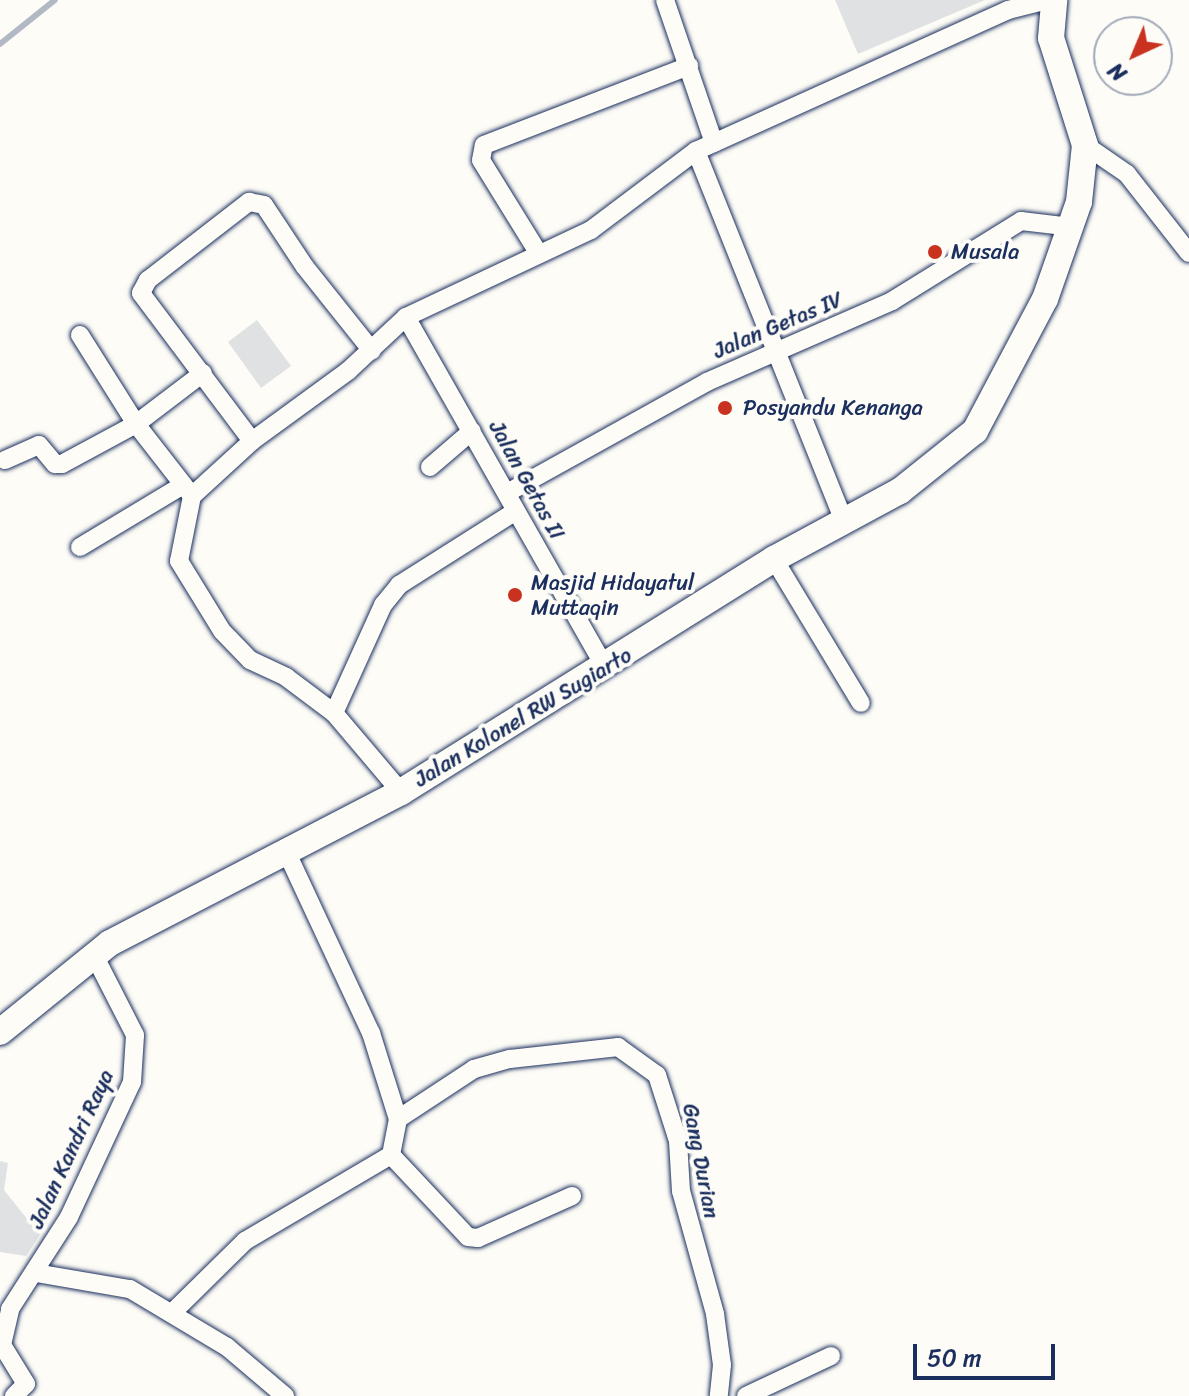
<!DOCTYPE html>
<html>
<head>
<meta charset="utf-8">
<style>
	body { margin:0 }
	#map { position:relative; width:1189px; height:1396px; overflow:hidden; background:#fdfcf7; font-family:Sriracha,sans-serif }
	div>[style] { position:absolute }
	.green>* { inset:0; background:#e0e1e3 }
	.stream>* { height:6px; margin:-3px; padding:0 3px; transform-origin:3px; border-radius:3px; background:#b3b8c5 }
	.roads { filter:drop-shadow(0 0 2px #1b2f5e) drop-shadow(0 0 2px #1b2f5e) }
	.minor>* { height:18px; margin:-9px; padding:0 9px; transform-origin:9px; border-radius:9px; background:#fdfcf7 }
	.secondary>* { height:26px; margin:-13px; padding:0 13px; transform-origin:13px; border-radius:13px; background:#fdfcf7 }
	.dots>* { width:22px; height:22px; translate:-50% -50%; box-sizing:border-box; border:4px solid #fdfcf7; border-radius:50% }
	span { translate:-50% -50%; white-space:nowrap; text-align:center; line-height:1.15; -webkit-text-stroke:8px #fdfcf7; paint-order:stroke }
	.poi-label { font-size:22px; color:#1b2f5e }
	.left { translate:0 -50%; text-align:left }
	.street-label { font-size:22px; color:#1b2f5e }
	.north { position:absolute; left:1093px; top:16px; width:80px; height:80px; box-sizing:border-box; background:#fdfcf7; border:2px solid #a3aaba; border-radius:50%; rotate:224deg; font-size:22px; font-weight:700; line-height:32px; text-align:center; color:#1b2f5e }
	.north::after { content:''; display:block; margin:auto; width:28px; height:36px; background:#c8321e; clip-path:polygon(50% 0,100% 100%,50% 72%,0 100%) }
	.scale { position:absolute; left:913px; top:1344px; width:142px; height:36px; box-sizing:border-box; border:4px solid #1b2f5e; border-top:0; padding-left:10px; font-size:24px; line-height:28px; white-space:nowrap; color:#1b2f5e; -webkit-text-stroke:6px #fdfcf7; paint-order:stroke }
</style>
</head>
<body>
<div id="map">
	<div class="green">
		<i style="clip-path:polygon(835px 0,985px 0,858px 54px)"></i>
		<i style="clip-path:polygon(257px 320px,291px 366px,261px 388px,228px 342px)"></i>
		<i style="clip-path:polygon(0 1161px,8px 1163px,4px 1190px,40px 1235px,26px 1256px,0 1252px)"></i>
	</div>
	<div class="stream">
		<i style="left:0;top:44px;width:70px;rotate:-38.7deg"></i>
	</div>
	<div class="roads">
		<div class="minor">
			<i style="left:665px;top:0;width:151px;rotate:71.1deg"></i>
			<i style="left:1085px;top:145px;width:51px;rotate:34.6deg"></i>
			<i style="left:1127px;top:174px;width:100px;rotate:51.9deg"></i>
			<i style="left:696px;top:151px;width:396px;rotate:68.2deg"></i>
			<i style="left:539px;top:254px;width:110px;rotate:-121.7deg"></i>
			<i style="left:481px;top:160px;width:15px;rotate:-79deg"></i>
			<i style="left:484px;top:145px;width:220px;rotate:-21.1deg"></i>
			<i style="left:406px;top:317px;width:403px;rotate:60.4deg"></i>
			<i style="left:80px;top:335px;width:105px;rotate:57.8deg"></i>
			<i style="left:136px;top:424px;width:91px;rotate:52.1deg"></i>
			<i style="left:252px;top:441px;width:185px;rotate:-126.9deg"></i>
			<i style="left:141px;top:293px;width:15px;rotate:-62deg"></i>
			<i style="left:148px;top:280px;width:128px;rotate:-37.7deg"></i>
			<i style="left:249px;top:202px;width:15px;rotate:11deg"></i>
			<i style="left:264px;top:205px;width:74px;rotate:56.5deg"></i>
			<i style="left:305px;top:267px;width:107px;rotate:51.4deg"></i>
			<i style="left:5px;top:460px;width:37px;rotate:-24deg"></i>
			<i style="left:39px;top:445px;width:25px;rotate:50deg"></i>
			<i style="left:55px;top:464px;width:7px"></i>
			<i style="left:62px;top:464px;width:84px;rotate:-28.4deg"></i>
			<i style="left:136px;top:424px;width:84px;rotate:-37.3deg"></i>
			<i style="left:430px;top:467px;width:55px;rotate:-40.6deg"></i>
			<i style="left:507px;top:493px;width:229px;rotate:-29deg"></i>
			<i style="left:707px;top:382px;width:202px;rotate:-23.6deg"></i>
			<i style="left:892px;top:301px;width:152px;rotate:-31.8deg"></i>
			<i style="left:1021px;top:221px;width:50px;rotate:6.8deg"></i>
			<i style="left:192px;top:496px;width:81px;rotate:-42.5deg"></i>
			<i style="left:252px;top:441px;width:119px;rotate:-36.1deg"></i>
			<i style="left:348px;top:371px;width:79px;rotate:-43deg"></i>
			<i style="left:406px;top:317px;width:204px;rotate:-25.2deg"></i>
			<i style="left:591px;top:230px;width:131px;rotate:-37deg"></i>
			<i style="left:696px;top:151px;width:342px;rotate:-24.3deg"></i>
			<i style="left:1008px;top:10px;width:41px;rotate:-14deg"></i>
			<i style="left:192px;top:496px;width:66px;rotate:101.3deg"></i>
			<i style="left:179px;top:561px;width:82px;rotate:58.4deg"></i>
			<i style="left:222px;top:631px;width:40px;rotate:46deg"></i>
			<i style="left:250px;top:660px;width:40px;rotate:25deg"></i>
			<i style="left:286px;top:677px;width:60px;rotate:36.9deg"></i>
			<i style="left:334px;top:713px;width:104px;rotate:49.7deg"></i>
			<i style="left:80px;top:547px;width:120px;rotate:-31deg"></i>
			<i style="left:774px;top:559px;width:168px;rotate:58.9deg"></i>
			<i style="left:334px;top:713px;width:119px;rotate:-65.6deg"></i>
			<i style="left:383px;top:605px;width:26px;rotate:-51deg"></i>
			<i style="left:399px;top:585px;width:138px;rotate:-32.3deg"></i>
			<i style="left:287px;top:853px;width:199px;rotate:65deg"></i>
			<i style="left:371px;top:1033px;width:90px;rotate:72.6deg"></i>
			<i style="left:391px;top:1155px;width:112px;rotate:46.8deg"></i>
			<i style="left:468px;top:1237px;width:10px;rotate:6deg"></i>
			<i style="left:478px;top:1238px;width:103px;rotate:-24.1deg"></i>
			<i style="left:36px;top:1273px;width:95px;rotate:9.7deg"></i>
			<i style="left:130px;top:1289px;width:113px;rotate:30.9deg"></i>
			<i style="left:227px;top:1347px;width:76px;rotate:40.2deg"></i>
			<i style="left:174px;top:1311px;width:100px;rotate:-44.6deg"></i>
			<i style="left:245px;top:1241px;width:169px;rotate:-30.5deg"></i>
			<i style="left:391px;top:1155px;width:37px;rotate:-79deg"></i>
			<i style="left:398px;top:1119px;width:91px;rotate:-33.3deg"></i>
			<i style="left:474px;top:1069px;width:37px;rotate:-16deg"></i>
			<i style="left:510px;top:1059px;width:109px;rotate:-6.3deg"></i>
			<i style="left:618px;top:1047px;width:48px;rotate:35.7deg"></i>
			<i style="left:657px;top:1075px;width:69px;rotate:72.3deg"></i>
			<i style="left:678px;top:1141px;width:50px;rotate:86.6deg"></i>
			<i style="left:681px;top:1191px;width:128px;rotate:74.5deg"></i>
			<i style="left:715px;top:1314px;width:51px;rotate:82.2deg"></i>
			<i style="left:722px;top:1365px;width:31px;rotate:96deg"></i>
			<i style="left:14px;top:1396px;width:17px;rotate:-45deg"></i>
			<i style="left:26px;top:1384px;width:46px;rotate:-121.6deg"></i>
			<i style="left:2px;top:1345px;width:37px;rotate:-77deg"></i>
			<i style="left:10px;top:1309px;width:109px;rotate:-57.3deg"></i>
			<i style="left:69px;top:1217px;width:149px;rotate:-65deg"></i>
			<i style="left:132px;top:1082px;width:47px;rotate:-86.3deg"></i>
			<i style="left:135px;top:1035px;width:90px;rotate:-117.1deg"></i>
			<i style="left:746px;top:1396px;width:94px;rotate:-25.2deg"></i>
		</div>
		<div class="secondary">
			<i style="left:0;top:1032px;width:141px;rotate:-39deg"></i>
			<i style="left:110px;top:943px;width:328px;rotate:-27.4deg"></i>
			<i style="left:401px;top:792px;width:440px;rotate:-32deg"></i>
			<i style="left:774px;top:559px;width:143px;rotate:-28.4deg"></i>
			<i style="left:900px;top:491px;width:96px;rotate:-38.7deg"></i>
			<i style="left:975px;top:431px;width:149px;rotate:-62.1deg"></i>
			<i style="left:1045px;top:299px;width:103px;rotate:-70.7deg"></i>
			<i style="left:1079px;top:202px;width:57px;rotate:-84deg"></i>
			<i style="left:1085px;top:145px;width:112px;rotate:-107.6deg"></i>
			<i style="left:1051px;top:38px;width:38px;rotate:-85deg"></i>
		</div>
	</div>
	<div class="dots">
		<i style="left:935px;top:252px;background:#c8321e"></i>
		<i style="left:725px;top:408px;background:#c8321e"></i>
		<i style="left:515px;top:595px;background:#c8321e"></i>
	</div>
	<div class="poi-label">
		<span class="left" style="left:951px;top:252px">Musala</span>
		<span class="left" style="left:743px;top:408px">Posyandu Kenanga</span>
		<span class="left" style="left:531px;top:595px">Masjid Hidayatul<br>Muttaqin</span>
	</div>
	<div class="street-label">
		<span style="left:778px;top:325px;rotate:-23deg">Jalan Getas IV</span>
		<span style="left:527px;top:480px;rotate:61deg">Jalan Getas II</span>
		<span style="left:523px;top:717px;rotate:-31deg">Jalan Kolonel RW Sugiarto</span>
		<span style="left:71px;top:1149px;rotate:-65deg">Jalan Kandri Raya</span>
		<span style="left:701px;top:1161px;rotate:79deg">Gang Durian</span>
	</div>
	<div class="north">N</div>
	<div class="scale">50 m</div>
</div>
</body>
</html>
